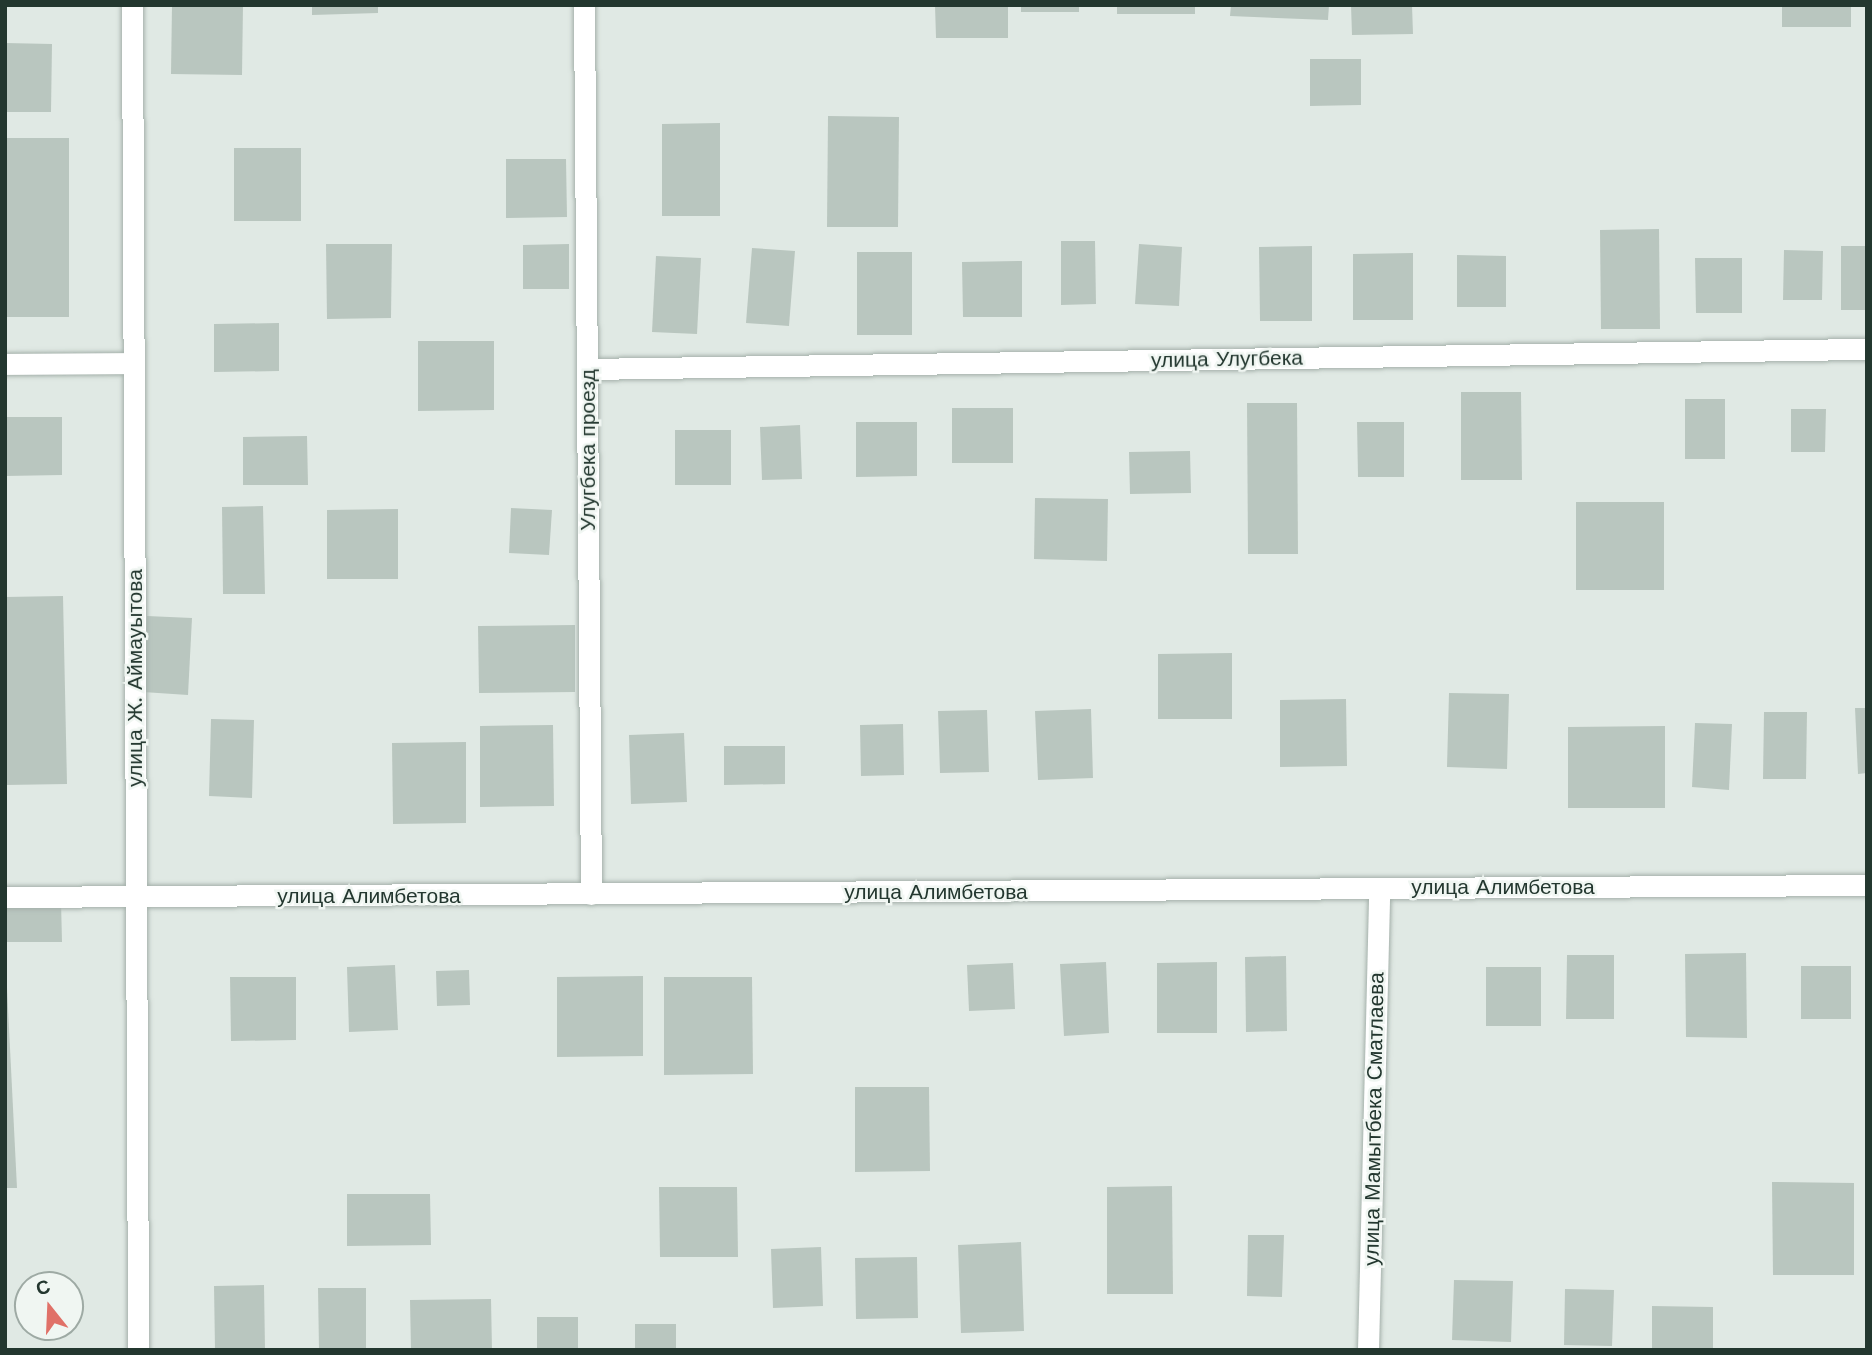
<!DOCTYPE html>
<html>
<head>
<meta charset="utf-8">
<style>
	body { margin:0 }
	#map { position:relative; width:1872px; height:1355px; overflow:hidden; background:#e0e9e4; font-family:"Work Sans",sans-serif }
	div>[style] { position:absolute }
	.building>* { inset:0; background:#b9c6bf }
	.roads { filter:drop-shadow(0 0 2px #a4b0aa) drop-shadow(0 0 2px #a4b0aa) }
	.lane>* { height:21px; margin:-10.5px; padding:0 10.5px; transform-origin:10.5px; border-radius:10.5px; background:#fff }
	.street>* { height:21px; margin:-10.5px; padding:0 10.5px; transform-origin:10.5px; border-radius:10.5px; background:#fff }
	.secondary>* { height:21px; margin:-10.5px; padding:0 10.5px; transform-origin:10.5px; border-radius:10.5px; background:#fff }
	span { translate:-50% -50%; white-space:nowrap; text-align:center; line-height:1.15; -webkit-text-stroke:5px #f0f6f2; paint-order:stroke }
	.street-label { font-size:21px; color:#23372f }
	.frame { position:absolute; inset:0; border:7px solid #23372f; pointer-events:none }
	.north { position:absolute; left:14px; top:1271px; width:70px; height:70px; box-sizing:border-box; background:#f0f6f2; border:2px solid #9eaaa4; border-radius:50%; rotate:342deg; font-size:19px; font-weight:700; line-height:28px; text-align:center; color:#23372f }
	.north::after { content:''; display:block; margin:auto; width:24px; height:32px; background:#e07168; clip-path:polygon(50% 0,100% 100%,50% 72%,0 100%) }
</style>
</head>
<body>
<div id="map">
	<div class="building">
		<i style="clip-path:polygon(172px 5px,243px 5px,242px 75px,171px 74px)"></i>
		<i style="clip-path:polygon(312px 5px,378px 5px,378px 13px,312px 15px)"></i>
		<i style="clip-path:polygon(935px 5px,1008px 5px,1008px 38px,936px 38px)"></i>
		<i style="clip-path:polygon(1021px 5px,1079px 5px,1079px 12px,1021px 12px)"></i>
		<i style="clip-path:polygon(1117px 5px,1195px 5px,1195px 14px,1117px 14px)"></i>
		<i style="clip-path:polygon(1231px 5px,1329px 5px,1328px 20px,1230px 16px)"></i>
		<i style="clip-path:polygon(1351px 5px,1412px 5px,1413px 34px,1352px 35px)"></i>
		<i style="clip-path:polygon(1782px 5px,1851px 5px,1851px 27px,1782px 27px)"></i>
		<i style="clip-path:polygon(5px 43px,52px 44px,51px 112px,5px 112px)"></i>
		<i style="clip-path:polygon(1310px 59px,1361px 59px,1361px 105px,1310px 106px)"></i>
		<i style="clip-path:polygon(828px 116px,899px 117px,898px 227px,827px 227px)"></i>
		<i style="clip-path:polygon(720px 123px,720px 216px,662px 216px,662px 124px)"></i>
		<i style="clip-path:polygon(5px 138px,69px 138px,69px 317px,5px 317px)"></i>
		<i style="clip-path:polygon(234px 148px,301px 148px,301px 221px,234px 221px)"></i>
		<i style="clip-path:polygon(506px 159px,566px 159px,567px 217px,506px 218px)"></i>
		<i style="clip-path:polygon(1659px 229px,1660px 329px,1601px 329px,1600px 230px)"></i>
		<i style="clip-path:polygon(1061px 241px,1095px 241px,1096px 304px,1061px 305px)"></i>
		<i style="clip-path:polygon(326px 244px,392px 244px,391px 318px,327px 319px)"></i>
		<i style="clip-path:polygon(569px 244px,569px 289px,523px 289px,523px 245px)"></i>
		<i style="clip-path:polygon(1139px 244px,1182px 247px,1179px 306px,1135px 304px)"></i>
		<i style="clip-path:polygon(1312px 246px,1312px 321px,1260px 321px,1259px 247px)"></i>
		<i style="clip-path:polygon(1841px 246px,1867px 246px,1867px 310px,1841px 310px)"></i>
		<i style="clip-path:polygon(752px 248px,795px 251px,789px 326px,746px 323px)"></i>
		<i style="clip-path:polygon(1784px 250px,1823px 251px,1822px 300px,1783px 300px)"></i>
		<i style="clip-path:polygon(857px 252px,912px 252px,912px 335px,857px 335px)"></i>
		<i style="clip-path:polygon(1413px 253px,1413px 320px,1353px 320px,1353px 254px)"></i>
		<i style="clip-path:polygon(1457px 255px,1506px 256px,1506px 307px,1457px 307px)"></i>
		<i style="clip-path:polygon(656px 256px,701px 258px,697px 334px,652px 332px)"></i>
		<i style="clip-path:polygon(1695px 258px,1742px 258px,1742px 313px,1696px 313px)"></i>
		<i style="clip-path:polygon(1022px 261px,1022px 317px,963px 317px,962px 262px)"></i>
		<i style="clip-path:polygon(279px 323px,279px 371px,214px 372px,214px 324px)"></i>
		<i style="clip-path:polygon(418px 341px,494px 341px,494px 410px,418px 411px)"></i>
		<i style="clip-path:polygon(1461px 392px,1521px 392px,1522px 480px,1461px 480px)"></i>
		<i style="clip-path:polygon(1685px 399px,1725px 399px,1725px 459px,1685px 459px)"></i>
		<i style="clip-path:polygon(1247px 403px,1297px 403px,1298px 554px,1248px 554px)"></i>
		<i style="clip-path:polygon(952px 408px,1013px 408px,1013px 463px,952px 463px)"></i>
		<i style="clip-path:polygon(1791px 409px,1826px 409px,1825px 452px,1791px 452px)"></i>
		<i style="clip-path:polygon(5px 417px,62px 417px,62px 475px,5px 476px)"></i>
		<i style="clip-path:polygon(856px 422px,917px 422px,917px 476px,856px 477px)"></i>
		<i style="clip-path:polygon(1357px 422px,1404px 422px,1404px 477px,1358px 477px)"></i>
		<i style="clip-path:polygon(800px 425px,802px 479px,762px 480px,760px 427px)"></i>
		<i style="clip-path:polygon(675px 430px,731px 430px,731px 485px,675px 485px)"></i>
		<i style="clip-path:polygon(307px 436px,308px 485px,243px 485px,243px 437px)"></i>
		<i style="clip-path:polygon(1190px 451px,1191px 493px,1130px 494px,1129px 452px)"></i>
		<i style="clip-path:polygon(1035px 498px,1108px 499px,1107px 561px,1034px 559px)"></i>
		<i style="clip-path:polygon(1576px 502px,1664px 502px,1664px 590px,1576px 590px)"></i>
		<i style="clip-path:polygon(263px 506px,265px 594px,223px 594px,222px 507px)"></i>
		<i style="clip-path:polygon(511px 508px,552px 510px,549px 555px,509px 553px)"></i>
		<i style="clip-path:polygon(398px 509px,398px 579px,327px 579px,327px 510px)"></i>
		<i style="clip-path:polygon(63px 596px,67px 784px,5px 785px,5px 597px)"></i>
		<i style="clip-path:polygon(147px 616px,192px 618px,188px 695px,143px 692px)"></i>
		<i style="clip-path:polygon(575px 625px,575px 692px,479px 693px,478px 626px)"></i>
		<i style="clip-path:polygon(1232px 653px,1232px 719px,1158px 719px,1158px 654px)"></i>
		<i style="clip-path:polygon(1449px 693px,1509px 694px,1507px 769px,1447px 767px)"></i>
		<i style="clip-path:polygon(1346px 699px,1347px 766px,1280px 767px,1280px 700px)"></i>
		<i style="clip-path:polygon(1855px 708px,1867px 708px,1867px 773px,1858px 774px)"></i>
		<i style="clip-path:polygon(1091px 709px,1093px 778px,1038px 780px,1035px 711px)"></i>
		<i style="clip-path:polygon(987px 710px,989px 772px,940px 773px,938px 711px)"></i>
		<i style="clip-path:polygon(1764px 712px,1807px 712px,1806px 779px,1763px 779px)"></i>
		<i style="clip-path:polygon(211px 719px,254px 720px,252px 798px,209px 796px)"></i>
		<i style="clip-path:polygon(1695px 723px,1732px 724px,1729px 790px,1692px 787px)"></i>
		<i style="clip-path:polygon(903px 724px,904px 775px,861px 776px,860px 725px)"></i>
		<i style="clip-path:polygon(553px 725px,554px 806px,480px 807px,480px 726px)"></i>
		<i style="clip-path:polygon(1665px 726px,1665px 808px,1568px 808px,1568px 727px)"></i>
		<i style="clip-path:polygon(684px 733px,687px 802px,631px 804px,629px 735px)"></i>
		<i style="clip-path:polygon(466px 742px,466px 823px,393px 824px,392px 743px)"></i>
		<i style="clip-path:polygon(724px 746px,785px 746px,785px 784px,724px 785px)"></i>
		<i style="clip-path:polygon(5px 901px,61px 901px,62px 942px,5px 942px)"></i>
		<i style="clip-path:polygon(5px 948px,17px 1188px,5px 1188px)"></i>
		<i style="clip-path:polygon(1746px 953px,1747px 1038px,1686px 1037px,1685px 954px)"></i>
		<i style="clip-path:polygon(1567px 955px,1614px 955px,1614px 1019px,1566px 1019px)"></i>
		<i style="clip-path:polygon(1286px 956px,1287px 1031px,1246px 1032px,1245px 957px)"></i>
		<i style="clip-path:polygon(1106px 962px,1109px 1033px,1064px 1036px,1060px 964px)"></i>
		<i style="clip-path:polygon(1217px 962px,1217px 1033px,1157px 1033px,1157px 963px)"></i>
		<i style="clip-path:polygon(1013px 963px,1015px 1009px,969px 1011px,967px 965px)"></i>
		<i style="clip-path:polygon(395px 965px,398px 1030px,349px 1032px,347px 967px)"></i>
		<i style="clip-path:polygon(1801px 966px,1851px 966px,1851px 1019px,1801px 1019px)"></i>
		<i style="clip-path:polygon(1486px 967px,1541px 967px,1541px 1026px,1486px 1026px)"></i>
		<i style="clip-path:polygon(469px 970px,470px 1005px,437px 1006px,436px 971px)"></i>
		<i style="clip-path:polygon(643px 976px,643px 1056px,557px 1057px,557px 977px)"></i>
		<i style="clip-path:polygon(230px 977px,296px 977px,296px 1040px,231px 1041px)"></i>
		<i style="clip-path:polygon(664px 977px,752px 977px,753px 1074px,664px 1075px)"></i>
		<i style="clip-path:polygon(855px 1087px,929px 1087px,930px 1171px,855px 1172px)"></i>
		<i style="clip-path:polygon(1772px 1182px,1854px 1183px,1854px 1275px,1773px 1275px)"></i>
		<i style="clip-path:polygon(1172px 1186px,1173px 1294px,1107px 1294px,1107px 1187px)"></i>
		<i style="clip-path:polygon(659px 1187px,737px 1187px,738px 1257px,660px 1257px)"></i>
		<i style="clip-path:polygon(347px 1194px,430px 1194px,431px 1245px,347px 1246px)"></i>
		<i style="clip-path:polygon(1248px 1235px,1284px 1235px,1282px 1297px,1247px 1296px)"></i>
		<i style="clip-path:polygon(1021px 1242px,1024px 1331px,961px 1333px,958px 1245px)"></i>
		<i style="clip-path:polygon(821px 1247px,823px 1306px,773px 1308px,771px 1249px)"></i>
		<i style="clip-path:polygon(917px 1257px,918px 1318px,856px 1319px,855px 1258px)"></i>
		<i style="clip-path:polygon(1454px 1280px,1513px 1281px,1511px 1342px,1452px 1340px)"></i>
		<i style="clip-path:polygon(264px 1285px,265px 1350px,215px 1350px,214px 1286px)"></i>
		<i style="clip-path:polygon(318px 1288px,366px 1288px,366px 1350px,319px 1350px)"></i>
		<i style="clip-path:polygon(1565px 1289px,1614px 1290px,1612px 1346px,1564px 1345px)"></i>
		<i style="clip-path:polygon(491px 1299px,492px 1350px,411px 1350px,410px 1300px)"></i>
		<i style="clip-path:polygon(1652px 1306px,1713px 1307px,1713px 1350px,1652px 1350px)"></i>
		<i style="clip-path:polygon(537px 1317px,578px 1317px,578px 1350px,537px 1350px)"></i>
		<i style="clip-path:polygon(635px 1324px,676px 1324px,676px 1350px,635px 1350px)"></i>
	</div>
	<div class="roads">
		<div class="lane">
			<i style="left:5px;top:364px;width:128px;rotate:-0.4deg"></i>
		</div>
		<div class="street">
			<i style="left:584px;top:5px;width:889px;rotate:89.55deg"></i>
			<i style="left:587px;top:369px;width:1280px;rotate:-0.9deg"></i>
			<i style="left:5px;top:897px;width:1862px;rotate:-0.37deg"></i>
			<i style="left:1368px;top:1350px;width:462px;rotate:-88.6deg"></i>
		</div>
		<div class="secondary">
			<i style="left:132px;top:5px;width:1345px;rotate:89.74deg"></i>
		</div>
	</div>
	<div class="street-label">
		<span style="left:1227px;top:359px;rotate:-1deg">улица Улугбека</span>
		<span style="left:588px;top:450px;rotate:-90deg">Улугбека проезд</span>
		<span style="left:135px;top:678px;rotate:-90deg">улица Ж. Аймауытова</span>
		<span style="left:1503px;top:887px">улица Алимбетова</span>
		<span style="left:936px;top:892px">улица Алимбетова</span>
		<span style="left:369px;top:896px">улица Алимбетова</span>
		<span style="left:1374px;top:1119px;rotate:-89deg">улица Мамытбека Сматлаева</span>
	</div>
	<div class="frame"></div>
	<div class="north">С</div>
</div>
</body>
</html>
